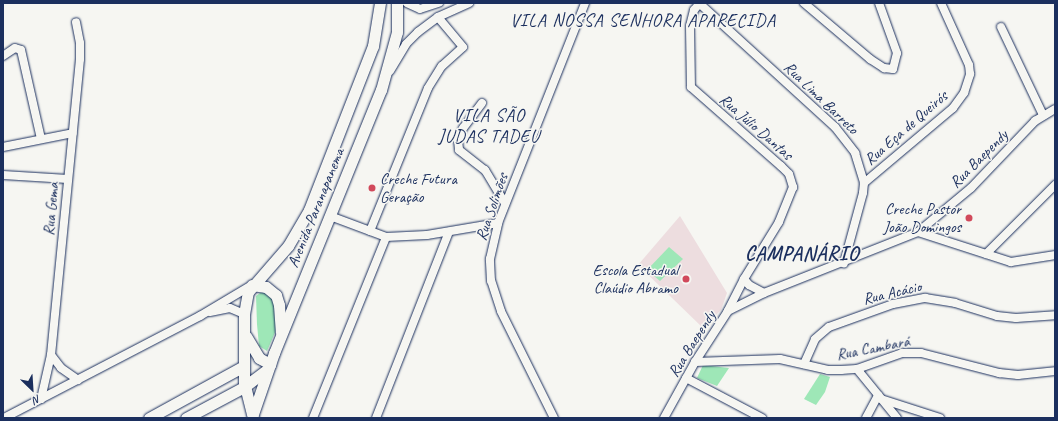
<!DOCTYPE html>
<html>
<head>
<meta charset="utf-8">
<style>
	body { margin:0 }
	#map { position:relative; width:1058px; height:421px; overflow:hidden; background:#f6f6f2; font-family:Caveat,sans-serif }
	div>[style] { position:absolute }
	.built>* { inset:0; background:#eddddf }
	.green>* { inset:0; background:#9ee7b7 }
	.roads { filter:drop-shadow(0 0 1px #1b2f5e) drop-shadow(0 0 1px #1b2f5e) }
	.street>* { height:8px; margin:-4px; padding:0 4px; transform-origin:4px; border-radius:4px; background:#f6f6f2 }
	.secondary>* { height:11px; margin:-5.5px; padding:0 5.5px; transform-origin:5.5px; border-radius:5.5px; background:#f6f6f2 }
	.dots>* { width:11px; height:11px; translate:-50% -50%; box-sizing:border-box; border:2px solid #f6f6f2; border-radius:50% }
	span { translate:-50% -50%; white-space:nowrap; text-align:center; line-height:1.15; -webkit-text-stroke:3px #f6f6f2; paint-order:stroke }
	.street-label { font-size:16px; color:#1b2f5e }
	.poi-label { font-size:16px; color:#1b2f5e }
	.left { translate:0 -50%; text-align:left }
	.right { translate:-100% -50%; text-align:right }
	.quarter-label { font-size:18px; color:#1b2f5e; letter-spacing:1px }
	.district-label { font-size:20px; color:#1b2f5e; font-weight:700; letter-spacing:1px }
	.frame { position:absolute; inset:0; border:4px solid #1b2f5e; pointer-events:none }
	.north { position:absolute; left:12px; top:369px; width:40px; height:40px; -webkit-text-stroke:3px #f6f6f2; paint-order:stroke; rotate:155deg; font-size:11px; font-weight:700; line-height:16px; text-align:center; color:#1b2f5e }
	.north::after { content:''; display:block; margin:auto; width:14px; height:18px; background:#1b2f5e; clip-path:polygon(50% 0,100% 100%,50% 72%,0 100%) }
</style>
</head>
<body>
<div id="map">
	<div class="built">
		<i style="clip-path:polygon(680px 216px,727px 293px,721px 310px,703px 328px,638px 265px)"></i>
	</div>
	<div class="green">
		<i style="clip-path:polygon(669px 247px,683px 259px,660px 281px,647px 270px)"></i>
		<i style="clip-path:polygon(264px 290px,270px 294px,278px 308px,277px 328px,267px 351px,259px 346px,257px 324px,256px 296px)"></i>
		<i style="clip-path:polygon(703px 365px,729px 368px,717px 386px,697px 378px)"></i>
		<i style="clip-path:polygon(820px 374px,830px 377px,825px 392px,816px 405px,804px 399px)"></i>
	</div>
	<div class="roads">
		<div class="street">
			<i style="left:407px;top:3px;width:14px;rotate:25deg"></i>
			<i style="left:420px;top:9px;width:20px;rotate:-18deg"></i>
			<i style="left:699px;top:3px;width:184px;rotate:42.4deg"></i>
			<i style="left:835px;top:127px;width:33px;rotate:52deg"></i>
			<i style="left:855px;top:153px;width:31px;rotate:73deg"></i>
			<i style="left:864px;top:183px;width:10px;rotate:96deg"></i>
			<i style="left:863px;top:193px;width:73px;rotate:105.2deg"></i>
			<i style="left:700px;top:3px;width:9px;rotate:131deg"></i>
			<i style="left:694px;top:10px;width:16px;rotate:104deg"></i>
			<i style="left:690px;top:26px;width:61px;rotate:89.1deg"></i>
			<i style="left:691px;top:87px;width:120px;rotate:41.3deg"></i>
			<i style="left:781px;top:166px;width:11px;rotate:45deg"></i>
			<i style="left:789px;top:174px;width:14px;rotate:73deg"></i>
			<i style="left:793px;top:187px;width:38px;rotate:112deg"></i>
			<i style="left:779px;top:222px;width:67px;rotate:121.6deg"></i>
			<i style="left:744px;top:279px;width:36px;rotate:117deg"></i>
			<i style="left:804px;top:3px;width:87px;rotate:40.3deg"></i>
			<i style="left:870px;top:59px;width:17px;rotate:33deg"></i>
			<i style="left:884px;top:68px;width:9px;rotate:6deg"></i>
			<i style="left:893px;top:69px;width:16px;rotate:-76deg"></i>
			<i style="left:897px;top:53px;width:53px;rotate:-109.8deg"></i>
			<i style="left:1001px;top:27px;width:98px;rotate:64.5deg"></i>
			<i style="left:3px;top:56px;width:14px;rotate:-34deg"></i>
			<i style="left:15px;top:48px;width:6px;rotate:18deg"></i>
			<i style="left:21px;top:50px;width:91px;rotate:77.3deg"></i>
			<i style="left:390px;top:71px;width:31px;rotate:-59deg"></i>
			<i style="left:406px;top:44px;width:17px;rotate:-45deg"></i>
			<i style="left:418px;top:32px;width:25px;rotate:-37deg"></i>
			<i style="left:438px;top:17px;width:34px;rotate:-24deg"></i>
			<i style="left:482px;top:103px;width:31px;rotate:127deg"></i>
			<i style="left:463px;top:128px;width:13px;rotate:113deg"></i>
			<i style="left:458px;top:140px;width:10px;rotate:84deg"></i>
			<i style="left:459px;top:150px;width:33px;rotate:38deg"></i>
			<i style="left:485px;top:170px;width:39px;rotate:59deg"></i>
			<i style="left:3px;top:147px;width:71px;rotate:-11.3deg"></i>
			<i style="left:3px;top:175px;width:65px;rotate:3.5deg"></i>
			<i style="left:864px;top:183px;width:116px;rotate:-40.1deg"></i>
			<i style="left:953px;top:108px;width:19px;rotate:-54deg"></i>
			<i style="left:964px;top:93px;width:20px;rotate:-72deg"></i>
			<i style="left:970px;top:74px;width:9px;rotate:-96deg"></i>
			<i style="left:969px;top:65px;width:68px;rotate:-114.3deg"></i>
			<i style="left:330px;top:216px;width:60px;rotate:20.6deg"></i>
			<i style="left:386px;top:237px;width:41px;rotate:-2.8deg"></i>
			<i style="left:427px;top:235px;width:72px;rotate:-9.6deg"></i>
			<i style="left:370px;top:231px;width:154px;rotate:-67.9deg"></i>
			<i style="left:428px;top:88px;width:26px;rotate:-58deg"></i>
			<i style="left:442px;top:66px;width:28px;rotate:-42deg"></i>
			<i style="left:463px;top:47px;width:39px;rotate:-130deg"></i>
			<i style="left:918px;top:232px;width:98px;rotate:17.9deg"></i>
			<i style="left:1011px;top:262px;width:45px;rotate:-9deg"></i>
			<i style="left:986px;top:254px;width:98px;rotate:-45deg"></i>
			<i style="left:744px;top:279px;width:8px;rotate:50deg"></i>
			<i style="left:749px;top:285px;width:17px;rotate:28deg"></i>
			<i style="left:210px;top:312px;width:20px;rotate:-11deg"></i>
			<i style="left:230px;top:308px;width:15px;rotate:23deg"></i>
			<i style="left:51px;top:355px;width:16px;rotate:52deg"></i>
			<i style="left:61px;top:368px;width:21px;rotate:35deg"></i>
			<i style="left:695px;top:362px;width:85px;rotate:-2deg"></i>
			<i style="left:780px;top:359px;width:49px;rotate:12.9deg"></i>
			<i style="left:828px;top:370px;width:13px"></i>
			<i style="left:841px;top:370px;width:16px;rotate:-4deg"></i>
			<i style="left:857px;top:369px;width:48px;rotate:-19.6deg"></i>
			<i style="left:902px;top:353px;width:19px"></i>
			<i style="left:921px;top:353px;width:81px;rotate:14.4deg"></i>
			<i style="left:999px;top:373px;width:19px;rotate:6deg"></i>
			<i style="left:1018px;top:375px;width:37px;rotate:-6deg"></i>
			<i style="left:804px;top:364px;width:27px;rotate:-66deg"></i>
			<i style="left:815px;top:339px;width:18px;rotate:-41deg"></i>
			<i style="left:829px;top:327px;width:68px;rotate:-19.8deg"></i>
			<i style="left:893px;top:304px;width:33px;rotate:-11deg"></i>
			<i style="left:925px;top:298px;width:30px;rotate:9deg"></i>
			<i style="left:955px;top:303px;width:44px;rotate:17.2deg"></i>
			<i style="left:997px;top:316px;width:19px;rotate:6deg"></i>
			<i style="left:1016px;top:318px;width:39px;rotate:-4deg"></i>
			<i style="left:857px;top:369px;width:63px;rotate:50.8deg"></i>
			<i style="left:686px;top:378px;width:86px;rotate:27.8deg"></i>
			<i style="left:41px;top:399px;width:45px;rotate:-77.2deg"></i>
			<i style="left:51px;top:355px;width:297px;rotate:-84.4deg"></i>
			<i style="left:80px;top:59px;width:16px;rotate:-90deg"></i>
			<i style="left:80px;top:43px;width:21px;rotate:-101deg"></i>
			<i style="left:881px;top:399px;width:62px;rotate:17.9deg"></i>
			<i style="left:4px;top:418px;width:221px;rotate:-27.5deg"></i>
			<i style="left:200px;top:316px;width:61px;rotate:-30.8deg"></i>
			<i style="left:313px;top:418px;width:195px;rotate:-68deg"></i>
			<i style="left:376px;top:418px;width:200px;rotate:-68.6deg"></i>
			<i style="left:554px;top:418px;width:119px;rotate:-116.4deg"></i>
			<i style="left:501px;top:311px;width:32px;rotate:-108deg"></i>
			<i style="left:491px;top:281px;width:22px;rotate:-93deg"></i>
			<i style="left:490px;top:259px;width:37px;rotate:-77deg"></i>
			<i style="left:498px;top:223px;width:237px;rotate:-68.4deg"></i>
			<i style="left:664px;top:418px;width:64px;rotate:-61deg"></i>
			<i style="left:695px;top:362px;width:61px;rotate:-57.1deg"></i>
			<i style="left:728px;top:311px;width:40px;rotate:-26.6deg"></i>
			<i style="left:764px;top:293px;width:166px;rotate:-21.6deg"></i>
			<i style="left:918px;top:232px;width:69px;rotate:-39.7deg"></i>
			<i style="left:971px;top:188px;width:93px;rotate:-46.3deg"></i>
			<i style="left:1035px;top:121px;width:23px;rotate:-31deg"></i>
			<i style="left:866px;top:418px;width:26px;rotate:-62deg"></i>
		</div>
		<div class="secondary">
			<i style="left:252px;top:285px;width:14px;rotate:8deg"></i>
			<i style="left:266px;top:287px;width:13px;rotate:39deg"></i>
			<i style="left:276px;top:295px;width:10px;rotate:73deg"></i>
			<i style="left:279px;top:305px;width:27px;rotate:86deg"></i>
			<i style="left:246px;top:336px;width:26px;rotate:59deg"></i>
			<i style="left:259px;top:358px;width:13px;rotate:29deg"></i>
			<i style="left:253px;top:414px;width:65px;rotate:-71deg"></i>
			<i style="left:274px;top:353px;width:284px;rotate:-67.9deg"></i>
			<i style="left:381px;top:90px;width:60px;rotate:-74.6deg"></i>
			<i style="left:397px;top:32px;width:29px;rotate:-90deg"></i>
			<i style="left:149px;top:418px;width:108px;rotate:-28.7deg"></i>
			<i style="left:186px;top:418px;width:66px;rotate:-28.1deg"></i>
			<i style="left:244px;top:387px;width:30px;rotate:-37deg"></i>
			<i style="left:253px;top:418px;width:36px;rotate:-104deg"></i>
			<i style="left:244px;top:383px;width:69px;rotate:-90deg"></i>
			<i style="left:244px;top:314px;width:22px;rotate:-80deg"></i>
			<i style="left:248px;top:292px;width:61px;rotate:-49deg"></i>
			<i style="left:288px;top:246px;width:42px;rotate:-59.7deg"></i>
			<i style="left:309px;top:210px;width:176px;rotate:-68.7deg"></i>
			<i style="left:373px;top:46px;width:44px;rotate:-80.8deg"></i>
		</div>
	</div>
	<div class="dots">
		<i style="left:372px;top:188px;background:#d1495b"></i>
		<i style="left:969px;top:218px;background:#d1495b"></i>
		<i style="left:686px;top:279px;background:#d1495b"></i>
	</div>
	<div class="street-label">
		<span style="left:821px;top:98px;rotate:44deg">Rua Lima Barreto</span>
		<span style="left:756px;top:127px;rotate:41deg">Rua Júlio Dantas</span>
		<span style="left:906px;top:128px;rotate:-41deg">Rua Eça de Queirós</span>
		<span style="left:979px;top:159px;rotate:-45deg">Rua Baependy</span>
		<span style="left:492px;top:207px;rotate:-71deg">Rua Solimões</span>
		<span style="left:316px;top:208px;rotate:-68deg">Avenida Paranapanema</span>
		<span style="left:51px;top:209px;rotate:-85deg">Rua Gema</span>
		<span style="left:892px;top:293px;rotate:-13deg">Rua Acácio</span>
		<span style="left:692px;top:344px;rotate:-58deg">Rua Baependy</span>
		<span style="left:873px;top:348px;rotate:-11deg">Rua Cambará</span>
	</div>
	<div class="poi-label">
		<span class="left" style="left:380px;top:188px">Creche Futura<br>Geração</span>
		<span class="right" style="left:961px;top:218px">Creche Pastor<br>João Domingos</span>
		<span class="right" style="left:678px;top:279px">Escola Estadual<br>Claúdio Abramo</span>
	</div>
	<div class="quarter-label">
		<span style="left:643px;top:20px">VILA NOSSA SENHORA APARECIDA</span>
		<span style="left:489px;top:126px">VILA SÃO<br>JUDAS TADEU</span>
	</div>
	<div class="district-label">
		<span style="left:802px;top:253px">CAMPANÁRIO</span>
	</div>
	<div class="frame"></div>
	<div class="north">N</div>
</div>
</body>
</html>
